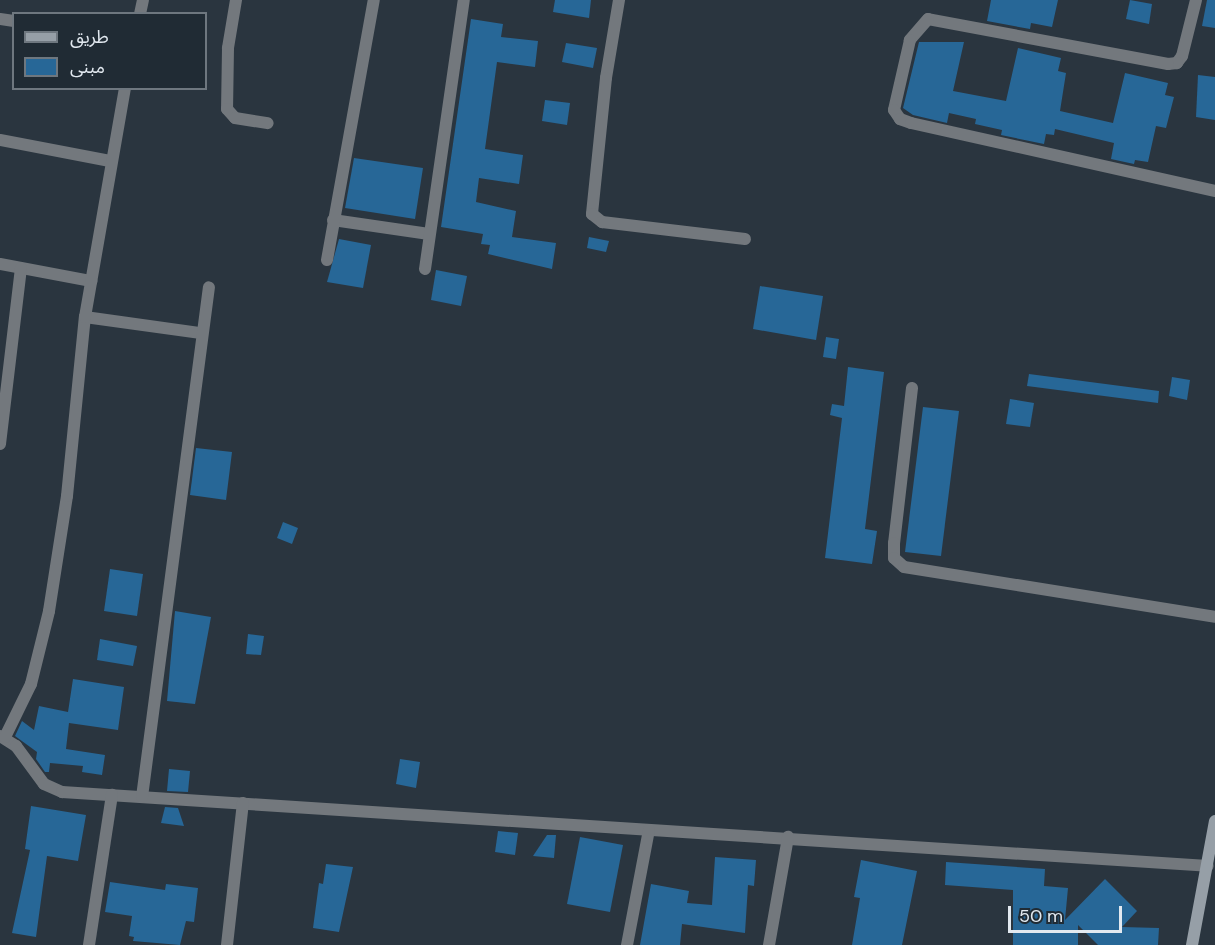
<!DOCTYPE html>
<html>
<head>
<meta charset="utf-8">
<style>
	body { margin:0 }
	#map { position:relative; width:1215px; height:945px; overflow:hidden; background:#2a353f; font-family:"DM Sans","Noto Sans Arabic",sans-serif }
	div>[style] { position:absolute }
	.building>* { inset:0; background:#276797 }
	.minor>* { height:12px; margin:-6px; padding:0 6px; transform-origin:6px; border-radius:6px; background:#73787d }
	.secondary>* { height:12px; margin:-6px; padding:0 6px; transform-origin:6px; border-radius:6px; background:#969fa7 }
	span { translate:-50% -50%; white-space:nowrap; text-align:center; line-height:1.15; -webkit-text-stroke:4.5px #202b34; paint-order:stroke }
	.legend { position:absolute; left:12px; top:12px; width:195px; height:78px; box-sizing:border-box; background:#202b34; border:2px solid #6e777f; margin:0; padding:8px 10px; list-style:none; font-size:18px; color:#e2e9f0 }
	.legend li { display:flex; align-items:center; gap:12px; height:30px }
	.legend b { width:30px; border:2px solid #6e777f }
	.scale { position:absolute; left:1008px; top:906px; width:114px; height:27px; box-sizing:border-box; border:3px solid #e2e9f0; border-top:0; padding-left:8px; font-size:18px; line-height:21px; white-space:nowrap; color:#e2e9f0; -webkit-text-stroke:4px #202b34; paint-order:stroke }
</style>
</head>
<body>
<div id="map">
	<div class="building">
		<i style="clip-path:polygon(555px 0,591px 0,589px 18px,553px 12px)"></i>
		<i style="clip-path:polygon(991px 0,1058px 0,1052px 27px,1031px 23px,1030px 29px,987px 21px)"></i>
		<i style="clip-path:polygon(1130px 0,1152px 4px,1149px 24px,1126px 19px)"></i>
		<i style="clip-path:polygon(1207px 0,1215px 0,1215px 28px,1202px 26px)"></i>
		<i style="clip-path:polygon(471px 19px,503px 24px,501px 37px,538px 41px,535px 67px,497px 62px,485px 149px,523px 155px,519px 184px,479px 178px,476px 202px,516px 211px,512px 237px,556px 243px,552px 269px,488px 254px,490px 245px,481px 244px,483px 234px,441px 227px)"></i>
		<i style="clip-path:polygon(919px 42px,964px 42px,953px 91px,1006px 101px,1018px 48px,1061px 58px,1058px 71px,1066px 73px,1060px 111px,1113px 123px,1125px 73px,1168px 83px,1165px 95px,1174px 97px,1166px 128px,1156px 126px,1148px 162px,1135px 160px,1134px 164px,1111px 159px,1114px 143px,1055px 129px,1054px 135px,1046px 134px,1044px 144px,1001px 135px,1002px 130px,975px 124px,976px 119px,949px 113px,947px 123px,913px 115px,903px 108px)"></i>
		<i style="clip-path:polygon(566px 43px,597px 48px,593px 68px,562px 62px)"></i>
		<i style="clip-path:polygon(1198px 75px,1215px 77px,1215px 120px,1196px 117px)"></i>
		<i style="clip-path:polygon(545px 100px,570px 103px,567px 125px,542px 121px)"></i>
		<i style="clip-path:polygon(354px 158px,423px 168px,415px 219px,345px 208px)"></i>
		<i style="clip-path:polygon(589px 237px,609px 241px,606px 252px,587px 248px)"></i>
		<i style="clip-path:polygon(339px 239px,371px 245px,363px 288px,327px 282px)"></i>
		<i style="clip-path:polygon(436px 270px,467px 276px,461px 306px,431px 300px)"></i>
		<i style="clip-path:polygon(760px 286px,823px 296px,816px 340px,753px 329px)"></i>
		<i style="clip-path:polygon(826px 337px,839px 339px,836px 359px,823px 357px)"></i>
		<i style="clip-path:polygon(848px 367px,884px 372px,865px 529px,877px 531px,872px 564px,825px 558px,842px 418px,830px 415px,832px 404px,844px 406px)"></i>
		<i style="clip-path:polygon(1029px 374px,1159px 391px,1158px 403px,1027px 386px)"></i>
		<i style="clip-path:polygon(1172px 377px,1190px 380px,1187px 400px,1169px 396px)"></i>
		<i style="clip-path:polygon(1010px 399px,1034px 403px,1030px 427px,1006px 424px)"></i>
		<i style="clip-path:polygon(923px 407px,959px 411px,941px 556px,905px 552px)"></i>
		<i style="clip-path:polygon(196px 448px,232px 452px,226px 500px,190px 495px)"></i>
		<i style="clip-path:polygon(283px 522px,298px 528px,292px 544px,277px 538px)"></i>
		<i style="clip-path:polygon(110px 569px,143px 574px,137px 616px,104px 611px)"></i>
		<i style="clip-path:polygon(175px 611px,211px 617px,195px 704px,167px 701px)"></i>
		<i style="clip-path:polygon(248px 634px,264px 636px,261px 655px,246px 654px)"></i>
		<i style="clip-path:polygon(100px 639px,137px 646px,133px 666px,97px 660px)"></i>
		<i style="clip-path:polygon(73px 679px,124px 687px,118px 730px,69px 723px,66px 749px,105px 755px,102px 775px,82px 772px,83px 766px,50px 763px,49px 772px,45px 772px,36px 759px,37px 752px,15px 736px,22px 721px,34px 730px,39px 706px,68px 712px)"></i>
		<i style="clip-path:polygon(400px 759px,420px 762px,416px 788px,396px 784px)"></i>
		<i style="clip-path:polygon(169px 769px,190px 771px,188px 792px,167px 791px)"></i>
		<i style="clip-path:polygon(31px 806px,86px 815px,78px 861px,47px 856px,36px 937px,12px 933px,30px 850px,25px 849px)"></i>
		<i style="clip-path:polygon(165px 807px,178px 808px,184px 826px,161px 823px)"></i>
		<i style="clip-path:polygon(498px 831px,518px 833px,515px 855px,495px 852px)"></i>
		<i style="clip-path:polygon(547px 835px,556px 835px,554px 858px,533px 856px)"></i>
		<i style="clip-path:polygon(580px 837px,623px 845px,610px 912px,567px 904px)"></i>
		<i style="clip-path:polygon(715px 857px,756px 860px,754px 886px,748px 885px,745px 933px,682px 924px,680px 945px,640px 945px,651px 884px,689px 891px,687px 903px,712px 905px)"></i>
		<i style="clip-path:polygon(861px 860px,917px 871px,902px 945px,852px 945px,860px 898px,854px 897px)"></i>
		<i style="clip-path:polygon(946px 862px,1045px 869px,1044px 886px,1068px 888px,1065px 920px,1105px 879px,1137px 911px,1122px 927px,1159px 928px,1158px 945px,1098px 945px,1078px 925px,1078px 945px,1013px 945px,1013px 890px,945px 885px)"></i>
		<i style="clip-path:polygon(326px 864px,353px 867px,339px 932px,313px 928px,319px 883px,323px 884px)"></i>
		<i style="clip-path:polygon(110px 882px,165px 890px,166px 884px,198px 888px,194px 922px,186px 921px,180px 945px,133px 941px,134px 937px,129px 936px,132px 916px,105px 912px)"></i>
	</div>
	<div class="minor">
		<i style="left:236px;top:0;width:49px;rotate:99.5deg"></i>
		<i style="left:228px;top:48px;width:61px;rotate:90.9deg"></i>
		<i style="left:227px;top:109px;width:12px;rotate:48deg"></i>
		<i style="left:235px;top:118px;width:33px;rotate:9deg"></i>
		<i style="left:619px;top:0;width:79px;rotate:99.5deg"></i>
		<i style="left:606px;top:78px;width:137px;rotate:95.9deg"></i>
		<i style="left:592px;top:214px;width:13px;rotate:39deg"></i>
		<i style="left:602px;top:222px;width:144px;rotate:6.8deg"></i>
		<i style="left:1196px;top:0;width:58px;rotate:104deg"></i>
		<i style="left:1182px;top:56px;width:9px;rotate:126deg"></i>
		<i style="left:1177px;top:63px;width:9px;rotate:174deg"></i>
		<i style="left:1168px;top:64px;width:244px;rotate:-169.4deg"></i>
		<i style="left:928px;top:19px;width:28px;rotate:131deg"></i>
		<i style="left:910px;top:40px;width:72px;rotate:102.9deg"></i>
		<i style="left:894px;top:110px;width:11px;rotate:56deg"></i>
		<i style="left:900px;top:119px;width:12px;rotate:20deg"></i>
		<i style="left:911px;top:123px;width:312px;rotate:12.6deg"></i>
		<i style="left:140px;top:14px;width:14px;rotate:-78deg"></i>
		<i style="left:0;top:19px;width:14px;rotate:8deg"></i>
		<i style="left:0;top:140px;width:112px;rotate:10.8deg"></i>
		<i style="left:333px;top:220px;width:97px;rotate:8.3deg"></i>
		<i style="left:327px;top:260px;width:264px;rotate:-79.8deg"></i>
		<i style="left:0;top:264px;width:93px;rotate:10.6deg"></i>
		<i style="left:425px;top:269px;width:272px;rotate:-81.8deg"></i>
		<i style="left:85px;top:317px;width:117px;rotate:7.9deg"></i>
		<i style="left:912px;top:388px;width:156px;rotate:96.6deg"></i>
		<i style="left:894px;top:543px;width:15px;rotate:90deg"></i>
		<i style="left:894px;top:558px;width:13px;rotate:42deg"></i>
		<i style="left:904px;top:567px;width:315px;rotate:9.1deg"></i>
		<i style="left:0;top:444px;width:177px;rotate:-83.2deg"></i>
		<i style="left:0;top:736px;width:19px;rotate:32deg"></i>
		<i style="left:16px;top:746px;width:47px;rotate:53.6deg"></i>
		<i style="left:44px;top:784px;width:20px;rotate:24deg"></i>
		<i style="left:62px;top:792px;width:1148px;rotate:3.69deg"></i>
		<i style="left:5px;top:737px;width:59px;rotate:-63.9deg"></i>
		<i style="left:31px;top:684px;width:75px;rotate:-76.1deg"></i>
		<i style="left:49px;top:611px;width:116px;rotate:-81.1deg"></i>
		<i style="left:67px;top:496px;width:180px;rotate:-84.3deg"></i>
		<i style="left:85px;top:317px;width:232px;rotate:-80.1deg"></i>
		<i style="left:142px;top:797px;width:514px;rotate:-82.52deg"></i>
		<i style="left:89px;top:945px;width:152px;rotate:-81.3deg"></i>
		<i style="left:227px;top:945px;width:143px;rotate:-83.6deg"></i>
		<i style="left:627px;top:945px;width:117px;rotate:-79.2deg"></i>
		<i style="left:769px;top:945px;width:110px;rotate:-80deg"></i>
	</div>
	<div class="secondary">
		<i style="left:1192px;top:945px;width:126px;rotate:-79.5deg"></i>
	</div>
	<ul class="legend">
	<li><b style="height:8px;background:#969fa7"></b>طريق</li>
	<li><b style="height:16px;background:#276797"></b>مبنى</li>
	</ul>
	<div class="scale">50 m</div>
</div>
</body>
</html>
